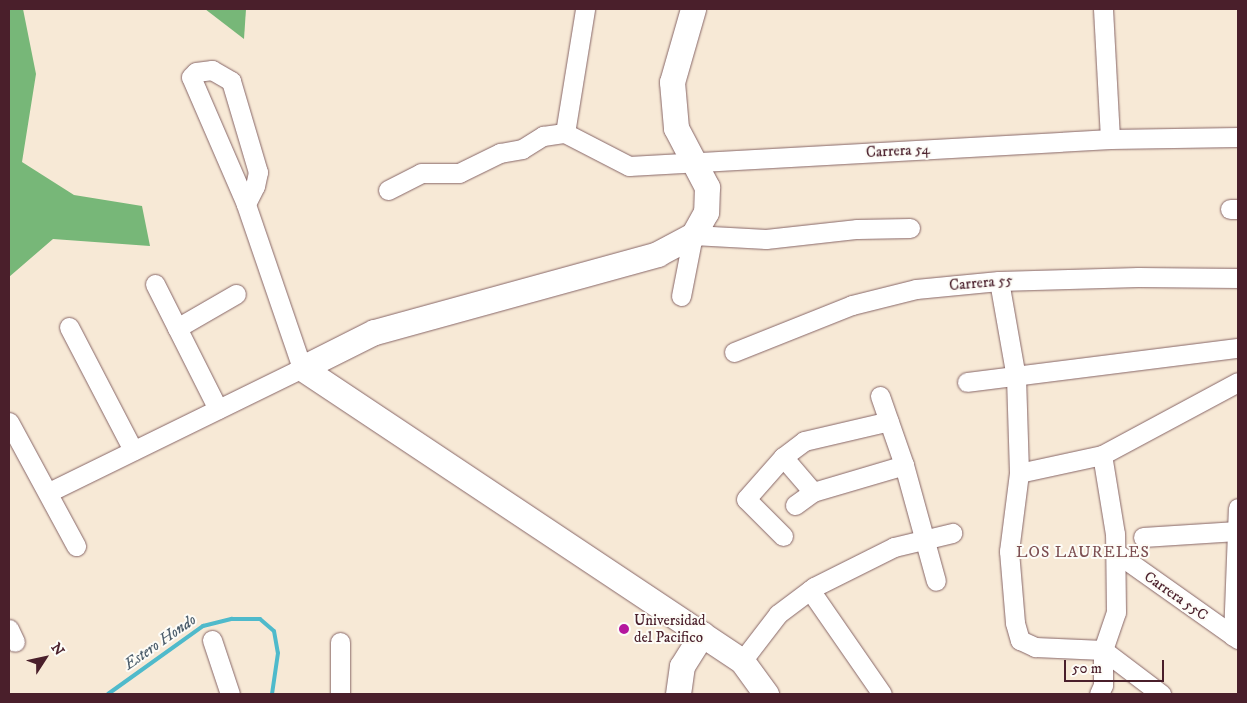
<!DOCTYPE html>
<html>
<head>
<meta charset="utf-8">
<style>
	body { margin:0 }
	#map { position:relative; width:1247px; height:703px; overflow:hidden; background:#f7e9d6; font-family:"IM FELL DW Pica",serif }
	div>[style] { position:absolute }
	.forest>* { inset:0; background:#77b778 }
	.stream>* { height:4px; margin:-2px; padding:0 2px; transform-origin:2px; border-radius:2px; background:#4fbacb }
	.roads { filter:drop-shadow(0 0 1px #876667) drop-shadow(0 0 1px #876667) }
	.minor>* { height:19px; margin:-9.5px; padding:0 9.5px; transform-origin:9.5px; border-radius:9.5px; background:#fff }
	.major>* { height:25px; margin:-12.5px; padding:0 12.5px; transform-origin:12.5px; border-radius:12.5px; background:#fff }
	.dots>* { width:14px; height:14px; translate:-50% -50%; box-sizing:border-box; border:2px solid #fdfcf7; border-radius:50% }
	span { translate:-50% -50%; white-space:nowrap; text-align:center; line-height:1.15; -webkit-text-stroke:4px #fdfcf7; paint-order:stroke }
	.street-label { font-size:15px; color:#4a1f2b }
	.poi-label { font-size:15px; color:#4a1f2b }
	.left { translate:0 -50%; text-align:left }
	.neighbourhood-label { font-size:16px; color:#7d4f52; letter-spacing:1px }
	.water-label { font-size:16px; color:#4c5d6b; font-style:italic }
	.frame { position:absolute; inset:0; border:10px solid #4a1f2b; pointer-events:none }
	.north { position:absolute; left:20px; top:633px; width:50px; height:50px; -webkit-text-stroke:4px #fdfcf7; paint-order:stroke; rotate:55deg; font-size:14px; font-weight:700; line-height:20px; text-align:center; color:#4a1f2b }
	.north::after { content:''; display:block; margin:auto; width:18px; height:22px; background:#4a1f2b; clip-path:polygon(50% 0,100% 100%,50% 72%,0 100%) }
	.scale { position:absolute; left:1064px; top:660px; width:100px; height:22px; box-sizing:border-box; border:2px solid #4a1f2b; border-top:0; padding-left:6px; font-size:15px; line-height:18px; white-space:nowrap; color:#4a1f2b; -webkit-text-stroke:4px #fdfcf7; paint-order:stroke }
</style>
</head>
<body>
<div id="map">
	<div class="forest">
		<i style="clip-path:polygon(9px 9px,23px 9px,36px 74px,22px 162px,74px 195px,142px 206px,150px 246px,53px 239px,9px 277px)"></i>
		<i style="clip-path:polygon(205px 9px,246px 9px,244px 39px)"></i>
	</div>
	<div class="stream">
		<i style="left:108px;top:694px;width:117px;rotate:-35.6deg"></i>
		<i style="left:203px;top:626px;width:30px;rotate:-14deg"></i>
		<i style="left:232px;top:619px;width:28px"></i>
		<i style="left:260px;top:619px;width:18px;rotate:41deg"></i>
		<i style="left:274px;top:631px;width:22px;rotate:80deg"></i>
		<i style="left:278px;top:653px;width:41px;rotate:98.3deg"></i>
	</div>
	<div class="roads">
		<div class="minor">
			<i style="left:1103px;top:9px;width:130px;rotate:86.9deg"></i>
			<i style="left:565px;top:133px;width:72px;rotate:27.3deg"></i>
			<i style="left:629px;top:166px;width:482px;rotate:-3.2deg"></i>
			<i style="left:1110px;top:139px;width:128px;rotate:-0.9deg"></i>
			<i style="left:565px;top:133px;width:126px;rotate:-80.8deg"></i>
			<i style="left:388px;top:190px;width:37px;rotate:-27deg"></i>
			<i style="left:421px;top:173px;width:38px"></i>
			<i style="left:459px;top:173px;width:46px;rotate:-26deg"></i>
			<i style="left:500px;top:153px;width:22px;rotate:-10deg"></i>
			<i style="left:522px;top:149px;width:25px;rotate:-32deg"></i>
			<i style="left:543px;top:136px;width:22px;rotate:-8deg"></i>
			<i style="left:1230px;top:209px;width:8px"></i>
			<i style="left:999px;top:281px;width:97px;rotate:80deg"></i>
			<i style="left:1016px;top:377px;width:96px;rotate:88.2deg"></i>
			<i style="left:1019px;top:473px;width:79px;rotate:97.3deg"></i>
			<i style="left:1009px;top:551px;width:72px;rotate:85.2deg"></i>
			<i style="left:1015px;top:623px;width:18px;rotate:74deg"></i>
			<i style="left:1020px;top:640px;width:17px;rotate:25deg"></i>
			<i style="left:1035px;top:647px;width:68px;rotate:2.5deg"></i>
			<i style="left:1103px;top:650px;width:73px;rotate:37.2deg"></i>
			<i style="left:155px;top:284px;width:140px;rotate:63.3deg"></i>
			<i style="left:681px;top:296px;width:62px;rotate:-78.9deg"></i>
			<i style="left:693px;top:235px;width:73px;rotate:3.1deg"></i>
			<i style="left:766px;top:239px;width:92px;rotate:-6.3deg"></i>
			<i style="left:857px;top:229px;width:53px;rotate:-1.1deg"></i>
			<i style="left:69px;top:327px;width:139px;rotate:62.5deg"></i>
			<i style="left:177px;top:328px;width:68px;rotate:-30deg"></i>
			<i style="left:734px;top:352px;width:127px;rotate:-21.7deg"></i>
			<i style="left:852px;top:305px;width:66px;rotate:-14deg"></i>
			<i style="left:916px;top:289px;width:83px;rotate:-5.5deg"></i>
			<i style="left:999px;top:281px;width:139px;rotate:-1.6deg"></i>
			<i style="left:1138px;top:277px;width:100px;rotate:0.6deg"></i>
			<i style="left:967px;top:382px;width:273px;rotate:-7.2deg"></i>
			<i style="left:880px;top:396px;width:73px;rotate:70.8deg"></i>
			<i style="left:904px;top:465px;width:120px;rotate:74.6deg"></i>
			<i style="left:9px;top:422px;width:141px;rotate:61.6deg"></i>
			<i style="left:783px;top:457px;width:46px;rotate:49.4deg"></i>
			<i style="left:1019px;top:473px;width:85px;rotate:-12.2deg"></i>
			<i style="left:1102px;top:455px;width:154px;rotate:-28.2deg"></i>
			<i style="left:49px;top:492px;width:282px;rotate:-26.1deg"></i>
			<i style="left:302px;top:368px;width:173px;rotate:-108.9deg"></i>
			<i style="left:246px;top:204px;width:138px;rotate:-113.4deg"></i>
			<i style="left:191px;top:77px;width:7px;rotate:-45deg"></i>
			<i style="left:196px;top:72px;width:16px;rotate:-7deg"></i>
			<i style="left:212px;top:70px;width:22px;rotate:30deg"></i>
			<i style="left:231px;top:81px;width:95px;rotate:73.5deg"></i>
			<i style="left:258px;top:172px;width:14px;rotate:102deg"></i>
			<i style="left:255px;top:186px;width:20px;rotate:117deg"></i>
			<i style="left:795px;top:505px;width:22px;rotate:-36deg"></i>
			<i style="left:813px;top:492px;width:95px;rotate:-16.5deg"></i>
			<i style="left:783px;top:536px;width:52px;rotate:-135deg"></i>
			<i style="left:746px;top:499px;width:56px;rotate:-48.6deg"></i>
			<i style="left:783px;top:457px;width:26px;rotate:-37deg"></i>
			<i style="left:804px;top:441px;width:87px;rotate:-13.2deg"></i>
			<i style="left:1143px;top:537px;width:94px;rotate:-3.7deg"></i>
			<i style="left:1115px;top:552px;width:151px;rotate:35.3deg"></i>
			<i style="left:810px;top:590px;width:126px;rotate:55.3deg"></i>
			<i style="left:9px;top:629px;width:14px;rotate:65deg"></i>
			<i style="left:1233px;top:636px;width:128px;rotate:-87.8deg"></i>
			<i style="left:212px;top:640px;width:57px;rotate:71.6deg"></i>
			<i style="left:742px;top:661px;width:59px;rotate:-52.5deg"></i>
			<i style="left:778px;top:614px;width:45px;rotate:-36.9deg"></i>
			<i style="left:814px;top:587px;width:89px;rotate:-26.6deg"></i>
			<i style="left:894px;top:547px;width:60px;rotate:-13.6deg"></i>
			<i style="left:340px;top:694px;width:52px;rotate:-90deg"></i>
			<i style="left:1099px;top:694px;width:10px;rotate:-66deg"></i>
			<i style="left:1103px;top:685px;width:35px;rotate:-90deg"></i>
			<i style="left:1103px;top:650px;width:40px;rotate:-71.1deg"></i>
			<i style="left:1116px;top:612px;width:78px;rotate:-90.7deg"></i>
			<i style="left:1115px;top:534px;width:80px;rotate:-99.3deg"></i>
		</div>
		<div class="major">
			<i style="left:693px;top:9px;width:76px;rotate:106deg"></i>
			<i style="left:672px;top:82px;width:46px;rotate:85deg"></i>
			<i style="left:676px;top:128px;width:67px;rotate:62.3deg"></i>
			<i style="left:707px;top:187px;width:25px;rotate:92deg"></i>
			<i style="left:706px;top:212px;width:26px;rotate:119deg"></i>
			<i style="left:693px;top:235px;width:40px;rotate:152deg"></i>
			<i style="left:658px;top:254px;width:295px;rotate:164.6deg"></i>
			<i style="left:374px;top:332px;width:80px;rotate:153.4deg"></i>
			<i style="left:302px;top:368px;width:529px;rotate:33.66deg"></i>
			<i style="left:742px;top:661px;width:41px;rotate:54deg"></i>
			<i style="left:678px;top:694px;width:28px;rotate:-82deg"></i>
			<i style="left:682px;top:666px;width:38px;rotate:-58deg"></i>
		</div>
	</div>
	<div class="dots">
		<i style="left:624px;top:629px;background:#b5179e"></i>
	</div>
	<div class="street-label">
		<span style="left:898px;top:151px;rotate:-3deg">Carrera 54</span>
		<span style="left:981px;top:283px;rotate:-5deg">Carrera 55</span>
		<span style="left:1176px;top:596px;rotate:35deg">Carrera 55C</span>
	</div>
	<div class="poi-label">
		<span class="left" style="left:634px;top:629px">Universidad<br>del Pacifico</span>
	</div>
	<div class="neighbourhood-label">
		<span style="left:1083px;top:552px">LOS LAURELES</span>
	</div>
	<div class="water-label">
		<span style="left:160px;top:642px;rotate:-35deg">Estero Hondo</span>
	</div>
	<div class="frame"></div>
	<div class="north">N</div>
	<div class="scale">50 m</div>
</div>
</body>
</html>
